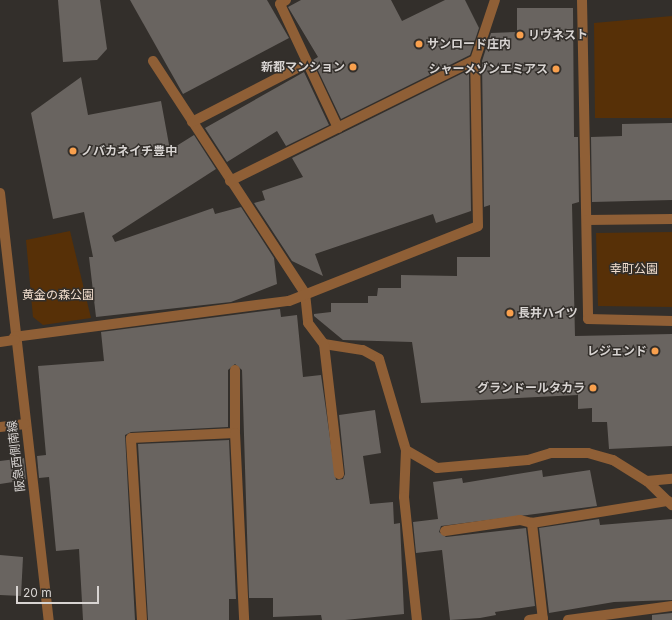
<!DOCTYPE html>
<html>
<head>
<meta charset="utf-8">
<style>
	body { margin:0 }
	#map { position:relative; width:672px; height:620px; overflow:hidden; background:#332f2b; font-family:Inter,"Noto Sans JP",sans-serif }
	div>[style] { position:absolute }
	.green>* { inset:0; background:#573007 }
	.building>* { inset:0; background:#696460 }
	.minor>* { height:10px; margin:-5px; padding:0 5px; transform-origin:5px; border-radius:5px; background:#8f5f36 }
	.dots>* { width:11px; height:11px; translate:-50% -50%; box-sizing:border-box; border:2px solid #332f2b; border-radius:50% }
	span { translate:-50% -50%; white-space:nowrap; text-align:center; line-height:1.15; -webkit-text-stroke:3px #332f2b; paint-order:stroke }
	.poi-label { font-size:12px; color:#d8d4d2; font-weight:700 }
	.left { translate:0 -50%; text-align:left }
	.right { translate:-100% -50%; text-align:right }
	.park-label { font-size:12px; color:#f2dece }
	.street-label { font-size:12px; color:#d8d4d2 }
	.scale { position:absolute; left:16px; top:586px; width:83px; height:18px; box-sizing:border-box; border:2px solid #d8d4d2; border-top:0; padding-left:5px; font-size:12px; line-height:14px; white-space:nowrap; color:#d8d4d2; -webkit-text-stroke:3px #332f2b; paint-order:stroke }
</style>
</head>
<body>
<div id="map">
	<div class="green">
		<i style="clip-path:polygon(672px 16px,672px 118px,595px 118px,594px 23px)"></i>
		<i style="clip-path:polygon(70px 231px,91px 318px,43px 325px,33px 317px,26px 240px)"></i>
		<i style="clip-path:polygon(672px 232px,672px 307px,598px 306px,596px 233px)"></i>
	</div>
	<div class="building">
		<i style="clip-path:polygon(58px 0,100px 0,107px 49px,97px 60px,63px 62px)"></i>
		<i style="clip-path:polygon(130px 0,267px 0,289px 38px,183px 94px)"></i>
		<i style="clip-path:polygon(301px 0,391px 0,402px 21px,445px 0,465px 0,479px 28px,470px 55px,341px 119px,313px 60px,318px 57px,288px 7px)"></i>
		<i style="clip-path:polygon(517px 8px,573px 8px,574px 137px,578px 137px,579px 202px,572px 204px,575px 336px,672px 334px,672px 446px,609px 449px,607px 422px,592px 422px,592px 408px,578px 409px,578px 395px,421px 403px,412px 342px,343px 340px,314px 316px,314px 314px,331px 312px,331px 303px,368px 303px,368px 296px,377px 296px,378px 288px,401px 288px,401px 275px,457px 276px,457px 257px,490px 257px,490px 205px,484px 207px,482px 61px,491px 33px,517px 32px)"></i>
		<i style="clip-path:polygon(469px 70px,471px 211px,436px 223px,433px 214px,315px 254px,323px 276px,292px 261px,254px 203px,265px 200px,262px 191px,303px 177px,292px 158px)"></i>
		<i style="clip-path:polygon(304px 72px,329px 125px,286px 146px,277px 131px,227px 162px,205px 128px)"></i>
		<i style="clip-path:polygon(81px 77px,88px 115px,161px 101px,170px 150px,194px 135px,216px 169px,112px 236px,115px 242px,213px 208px,215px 214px,241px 207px,274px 258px,277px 284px,231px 302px,96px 317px,89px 257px,93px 257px,84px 212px,53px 219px,31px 113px)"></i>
		<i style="clip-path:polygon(672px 123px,672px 200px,592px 202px,591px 137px,622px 136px,622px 124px)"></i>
		<i style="clip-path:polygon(280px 309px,281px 317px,297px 315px,303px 377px,321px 375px,336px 480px,343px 479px,345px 474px,339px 415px,375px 410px,381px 453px,363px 456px,370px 504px,393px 502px,394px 524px,400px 523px,404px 614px,345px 620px,322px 620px,321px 615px,273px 617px,273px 598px,249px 598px,242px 370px,235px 364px,228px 370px,228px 427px,131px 432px,125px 435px,135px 620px,83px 620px,79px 549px,56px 551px,49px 477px,39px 478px,37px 456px,46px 455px,38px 366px,104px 361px,101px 332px)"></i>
		<i style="clip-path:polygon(229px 440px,236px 599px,229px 599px,229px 620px,148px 620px,138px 444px)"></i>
		<i style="clip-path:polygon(24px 458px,26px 480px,0 484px,0 461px)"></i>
		<i style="clip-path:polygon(542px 470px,543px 477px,590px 470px,597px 506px,441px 526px,439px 532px,446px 537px,526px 528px,535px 606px,495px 612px,496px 615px,480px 618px,450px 620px,442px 550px,416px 553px,413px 522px,438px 519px,433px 482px,462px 478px,463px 483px)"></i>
		<i style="clip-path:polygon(599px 519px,600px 525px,672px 519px,672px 600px,614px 602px,549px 613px,539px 528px)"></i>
		<i style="clip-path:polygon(0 555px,23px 557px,21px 596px,0 595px)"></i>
		<i style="clip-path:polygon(672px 613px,672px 620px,652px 620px,652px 615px)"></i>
	</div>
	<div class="minor">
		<i style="left:286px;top:0;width:7px;rotate:146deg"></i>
		<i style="left:280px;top:4px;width:137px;rotate:64.9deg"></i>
		<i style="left:582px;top:0;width:319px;rotate:88.9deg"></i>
		<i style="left:588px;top:319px;width:84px;rotate:1.4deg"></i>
		<i style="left:153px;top:61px;width:277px;rotate:56.8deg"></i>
		<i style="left:305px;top:293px;width:30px;rotate:84deg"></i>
		<i style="left:308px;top:323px;width:26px;rotate:53deg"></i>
		<i style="left:324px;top:344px;width:39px;rotate:9deg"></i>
		<i style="left:363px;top:350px;width:18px;rotate:29deg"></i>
		<i style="left:379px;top:359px;width:95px;rotate:73.5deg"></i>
		<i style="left:406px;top:450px;width:36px;rotate:30deg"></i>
		<i style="left:437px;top:468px;width:91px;rotate:-5deg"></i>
		<i style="left:528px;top:460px;width:24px;rotate:-17deg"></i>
		<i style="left:551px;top:453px;width:37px"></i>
		<i style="left:588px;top:453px;width:26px;rotate:16deg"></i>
		<i style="left:613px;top:460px;width:40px;rotate:32deg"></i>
		<i style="left:647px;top:481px;width:35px;rotate:44deg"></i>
		<i style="left:192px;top:122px;width:129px;rotate:-27.2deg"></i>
		<i style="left:230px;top:181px;width:273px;rotate:-26.3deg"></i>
		<i style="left:0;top:193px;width:430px;rotate:83.5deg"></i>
		<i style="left:587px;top:220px;width:85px;rotate:-0.7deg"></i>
		<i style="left:14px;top:337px;width:277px;rotate:-7.5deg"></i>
		<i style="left:289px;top:301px;width:203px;rotate:-21.6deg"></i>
		<i style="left:478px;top:226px;width:166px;rotate:-91deg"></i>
		<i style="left:475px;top:60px;width:63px;rotate:-71.6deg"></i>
		<i style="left:0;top:342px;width:15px;rotate:-8deg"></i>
		<i style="left:324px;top:344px;width:131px;rotate:83.4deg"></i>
		<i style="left:0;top:427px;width:25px;rotate:-7deg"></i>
		<i style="left:235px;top:433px;width:63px;rotate:-90deg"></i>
		<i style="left:406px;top:450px;width:47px;rotate:92.4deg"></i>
		<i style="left:404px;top:497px;width:124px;rotate:84deg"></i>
		<i style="left:647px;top:481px;width:25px;rotate:-5deg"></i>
		<i style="left:445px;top:531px;width:76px;rotate:-8.3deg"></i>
		<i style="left:520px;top:520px;width:12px;rotate:14deg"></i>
		<i style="left:142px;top:620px;width:182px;rotate:-93.5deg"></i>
		<i style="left:131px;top:438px;width:104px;rotate:-2.8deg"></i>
		<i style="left:235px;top:433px;width:187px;rotate:87.2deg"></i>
		<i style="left:529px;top:620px;width:14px;rotate:-8deg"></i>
		<i style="left:543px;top:620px;width:98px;rotate:-96.5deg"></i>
		<i style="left:532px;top:523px;width:138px;rotate:-9.2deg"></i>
		<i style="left:568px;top:620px;width:105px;rotate:-7.7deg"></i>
	</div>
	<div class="dots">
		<i style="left:520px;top:35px;background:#f9a04d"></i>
		<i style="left:419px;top:44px;background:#f9a04d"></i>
		<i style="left:353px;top:67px;background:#f9a04d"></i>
		<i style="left:556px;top:69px;background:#f9a04d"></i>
		<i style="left:73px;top:151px;background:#f9a04d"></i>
		<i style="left:510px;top:313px;background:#f9a04d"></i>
		<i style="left:655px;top:351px;background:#f9a04d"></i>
		<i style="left:593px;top:388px;background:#f9a04d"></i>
	</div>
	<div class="poi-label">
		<span class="left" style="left:528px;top:35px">リヴネスト</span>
		<span class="left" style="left:427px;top:44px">サンロード庄内</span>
		<span class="right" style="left:345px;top:67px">新都マンション</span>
		<span class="right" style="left:548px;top:69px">シャーメゾンエミアス</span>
		<span class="left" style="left:81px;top:151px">ノバカネイチ豊中</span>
		<span class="left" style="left:518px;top:313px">長井ハイツ</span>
		<span class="right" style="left:647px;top:351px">レジェンド</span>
		<span class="right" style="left:585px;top:388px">グランドールタカラ</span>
	</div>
	<div class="park-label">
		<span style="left:634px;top:269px">幸町公園</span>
		<span style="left:58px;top:295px">黄金の森公園</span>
	</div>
	<div class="street-label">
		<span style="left:16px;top:456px;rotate:-97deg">阪急西側南線</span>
	</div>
	<div class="scale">20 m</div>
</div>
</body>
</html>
